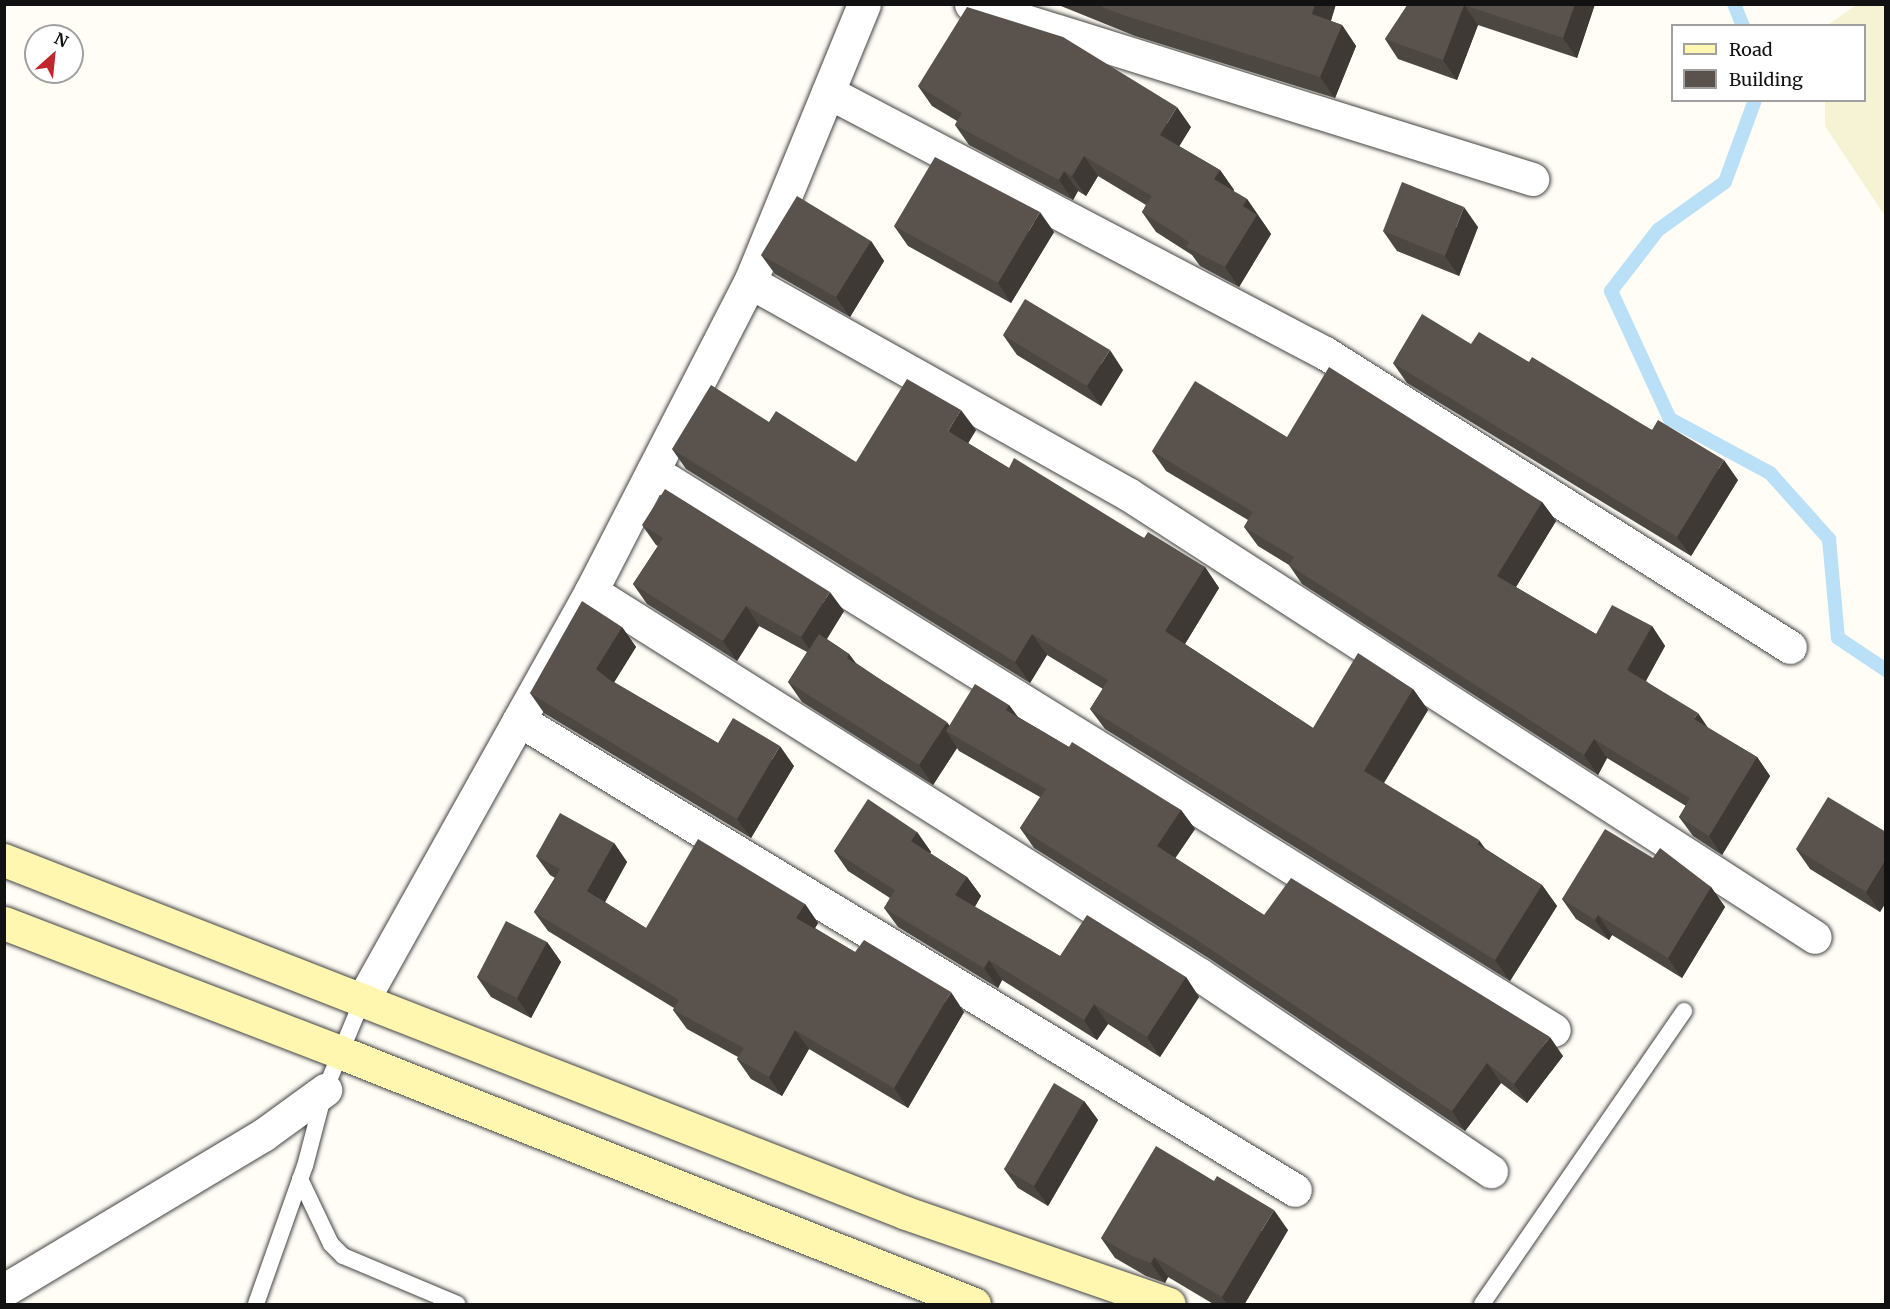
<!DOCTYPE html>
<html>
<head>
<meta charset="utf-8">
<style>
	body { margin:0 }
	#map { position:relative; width:1890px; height:1309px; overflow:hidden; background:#fffdf5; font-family:Merriweather,serif }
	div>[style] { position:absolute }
	.farmland>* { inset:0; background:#f6f3d4 }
	.stream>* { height:14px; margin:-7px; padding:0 7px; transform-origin:7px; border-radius:7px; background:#b9e0f7 }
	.roads { filter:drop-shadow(0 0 2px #444) drop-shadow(0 0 2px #444) }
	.lane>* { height:16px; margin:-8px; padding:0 8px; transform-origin:8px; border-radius:8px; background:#fff }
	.street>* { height:33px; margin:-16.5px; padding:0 16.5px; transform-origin:16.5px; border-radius:16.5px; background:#fff }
	.secondary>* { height:33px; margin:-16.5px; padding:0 16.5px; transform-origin:16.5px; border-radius:16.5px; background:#fff6b0 }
	.wall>* { inset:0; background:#4d4742 }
	.shaded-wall>* { inset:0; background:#3f3936 }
	.building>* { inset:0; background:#5a524d }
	span { translate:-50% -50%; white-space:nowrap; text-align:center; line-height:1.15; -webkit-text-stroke:6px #fff; paint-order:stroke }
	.frame { position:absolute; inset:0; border:6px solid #111; pointer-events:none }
	.legend { position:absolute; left:1671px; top:24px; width:195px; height:78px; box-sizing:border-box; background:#fff; border:2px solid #a0a0a0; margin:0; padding:8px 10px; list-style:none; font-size:18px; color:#111 }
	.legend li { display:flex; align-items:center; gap:12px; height:30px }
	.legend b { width:30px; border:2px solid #a0a0a0 }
	.north { position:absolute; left:24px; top:24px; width:60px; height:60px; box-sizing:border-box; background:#fff; border:2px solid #a0a0a0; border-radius:50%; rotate:27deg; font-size:16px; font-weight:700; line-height:24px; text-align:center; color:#111 }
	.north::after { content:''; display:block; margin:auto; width:21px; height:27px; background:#c4262e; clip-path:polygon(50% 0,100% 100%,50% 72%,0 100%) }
</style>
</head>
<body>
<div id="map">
	<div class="farmland">
		<i style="clip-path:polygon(1856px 5px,1885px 5px,1885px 216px,1825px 126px,1825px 101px,1864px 100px,1864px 26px,1828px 25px)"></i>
	</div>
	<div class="stream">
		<i style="left:1734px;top:4px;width:24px;rotate:68deg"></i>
		<i style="left:1755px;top:100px;width:87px;rotate:110.1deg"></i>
		<i style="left:1725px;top:182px;width:82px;rotate:144.4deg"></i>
		<i style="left:1658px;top:230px;width:77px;rotate:127.6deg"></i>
		<i style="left:1611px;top:291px;width:141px;rotate:65.3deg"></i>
		<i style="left:1670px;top:419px;width:114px;rotate:28.4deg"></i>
		<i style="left:1770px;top:473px;width:89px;rotate:48.2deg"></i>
		<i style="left:1829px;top:539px;width:99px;rotate:84.8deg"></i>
		<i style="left:1838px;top:638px;width:58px;rotate:33.7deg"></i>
	</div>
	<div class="roads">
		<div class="lane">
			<i style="left:300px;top:1179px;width:72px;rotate:64.5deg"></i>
			<i style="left:331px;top:1244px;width:17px;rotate:45deg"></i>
			<i style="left:343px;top:1256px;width:124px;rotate:22.8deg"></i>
			<i style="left:256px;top:1304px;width:146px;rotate:-70.5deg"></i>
			<i style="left:305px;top:1166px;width:79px;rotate:-75.3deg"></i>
			<i style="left:325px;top:1090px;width:96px;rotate:-67.4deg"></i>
			<i style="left:1482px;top:1304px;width:356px;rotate:-55.4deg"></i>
		</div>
		<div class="street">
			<i style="left:971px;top:4px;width:588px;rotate:17.32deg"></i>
			<i style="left:828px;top:92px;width:561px;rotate:27.71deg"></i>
			<i style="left:1325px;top:353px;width:550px;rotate:32.3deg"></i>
			<i style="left:750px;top:282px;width:433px;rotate:29.3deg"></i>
			<i style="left:1128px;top:494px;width:817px;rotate:32.82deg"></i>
			<i style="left:653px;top:471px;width:1060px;rotate:31.82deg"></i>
			<i style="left:591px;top:591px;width:720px;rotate:32.23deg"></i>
			<i style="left:1200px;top:975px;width:351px;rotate:34deg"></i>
			<i style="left:519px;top:720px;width:907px;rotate:31.2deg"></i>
			<i style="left:362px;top:1001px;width:470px;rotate:-60.8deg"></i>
			<i style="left:591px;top:591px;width:348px;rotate:-62.8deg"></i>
			<i style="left:750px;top:282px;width:300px;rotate:-67.7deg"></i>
			<i style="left:4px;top:1290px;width:302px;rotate:-30.9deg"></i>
			<i style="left:263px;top:1135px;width:77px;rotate:-36deg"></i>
		</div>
		<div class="secondary">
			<i style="left:4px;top:860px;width:969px;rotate:21.37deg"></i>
			<i style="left:906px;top:1213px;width:278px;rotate:19.1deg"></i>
			<i style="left:4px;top:923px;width:362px;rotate:21deg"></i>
			<i style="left:342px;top:1053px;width:680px;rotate:21.66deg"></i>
		</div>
	</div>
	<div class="wall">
		<i style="clip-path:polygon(1056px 4px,1336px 4px,1331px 21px,1342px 25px,1356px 46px,1335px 98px,1135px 36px)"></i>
		<i style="clip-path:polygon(1408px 4px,1595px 4px,1577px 58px,1478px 25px,1457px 80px,1398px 59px,1385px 39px)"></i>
		<i style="clip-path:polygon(918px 86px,1191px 127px,1179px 146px,1220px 170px,1234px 190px,1233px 191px,1247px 199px,1271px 234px,1239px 287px,1200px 266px,1192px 255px,1156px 232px,1142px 212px,1146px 205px,1098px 176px,1086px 196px,1078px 191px,1073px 200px,969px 145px,955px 125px,957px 121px,932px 106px)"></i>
		<i style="clip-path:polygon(894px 226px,1054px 232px,1011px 303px,908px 246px)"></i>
		<i style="clip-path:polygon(1478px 227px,1459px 276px,1397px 251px,1383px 231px)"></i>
		<i style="clip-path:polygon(871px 241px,884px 261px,850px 317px,775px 274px,761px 255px)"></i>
		<i style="clip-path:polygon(1003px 335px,1123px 370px,1101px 406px,1017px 355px)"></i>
		<i style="clip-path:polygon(1471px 344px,1529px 362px,1652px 430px,1738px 480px,1691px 556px,1407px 383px,1393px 363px)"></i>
		<i style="clip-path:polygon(769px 422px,856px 462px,976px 430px,968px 443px,1009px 468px,1144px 538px,1205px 567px,1219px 588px,1185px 644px,1313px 728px,1413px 689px,1428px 710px,1384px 783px,1486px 849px,1542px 885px,1557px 906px,1510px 981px,1105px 729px,1090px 709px,1103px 689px,1047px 655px,1030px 683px,686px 469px,672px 449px)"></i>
		<i style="clip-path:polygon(1287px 437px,1542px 502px,1556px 521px,1516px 587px,1596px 634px,1652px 626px,1665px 646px,1646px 681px,1708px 728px,1757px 757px,1770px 776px,1722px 855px,1693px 836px,1679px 817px,1686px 806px,1607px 758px,1598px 775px,1302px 584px,1289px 565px,1258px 546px,1244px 527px,1248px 520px,1166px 471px,1152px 451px)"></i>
		<i style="clip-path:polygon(642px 525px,844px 611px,827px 639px,849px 654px,856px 663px,949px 726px,1009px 705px,1018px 717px,1069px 747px,1181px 810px,1195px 829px,1175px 858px,1264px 915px,1563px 1056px,1527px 1103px,1501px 1083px,1465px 1131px,1210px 959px,1034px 848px,1020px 828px,1040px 797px,959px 751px,957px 748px,933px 785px,802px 702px,788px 682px,807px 652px,759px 626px,737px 661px,647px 604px,633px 584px,658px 546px,656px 545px)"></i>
		<i style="clip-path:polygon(622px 627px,636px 647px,614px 682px,718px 743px,794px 766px,751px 838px,544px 713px,530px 693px)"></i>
		<i style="clip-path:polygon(917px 832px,931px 852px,930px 853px,967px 877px,981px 896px,975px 907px,1060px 956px,1186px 977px,1199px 997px,1160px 1057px,1108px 1024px,1097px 1040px,1002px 980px,998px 988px,898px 927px,884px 908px,890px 898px,848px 871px,834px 851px)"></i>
		<i style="clip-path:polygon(1886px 832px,1886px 902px,1880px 912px,1810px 869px,1796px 849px)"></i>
		<i style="clip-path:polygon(614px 843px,627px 862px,605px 902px,646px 928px,805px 904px,818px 923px,815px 928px,855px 952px,964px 1012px,908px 1108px,809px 1049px,782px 1096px,751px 1079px,737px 1059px,738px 1057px,687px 1029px,673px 1010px,674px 1008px,548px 931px,534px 912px,555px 878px,550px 875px,536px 856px)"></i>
		<i style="clip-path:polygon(1653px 858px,1711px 887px,1725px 907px,1682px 978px,1612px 935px,1609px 940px,1576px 919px,1562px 899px)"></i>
		<i style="clip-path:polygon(547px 942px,561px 962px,531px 1018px,491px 997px,477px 977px)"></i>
		<i style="clip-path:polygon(1084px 1101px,1098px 1120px,1048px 1206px,1018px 1188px,1004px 1169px)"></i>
		<i style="clip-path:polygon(1288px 1230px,1244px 1305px,1215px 1305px,1168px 1277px,1165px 1283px,1146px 1276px,1115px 1258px,1101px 1238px)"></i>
	</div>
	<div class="shaded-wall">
		<i style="clip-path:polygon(1315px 4px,1336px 4px,1326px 35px,1312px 14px)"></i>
		<i style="clip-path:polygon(1575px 4px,1595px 4px,1577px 58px,1563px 38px)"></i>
		<i style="clip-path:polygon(1464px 5px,1478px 25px,1457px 80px,1443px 60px)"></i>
		<i style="clip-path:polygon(1342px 25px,1356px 46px,1335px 98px,1320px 77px)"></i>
		<i style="clip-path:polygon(1177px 107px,1191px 127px,1174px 155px,1160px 135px)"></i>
		<i style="clip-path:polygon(1084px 156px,1098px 176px,1086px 196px,1072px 176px)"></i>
		<i style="clip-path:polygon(1220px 170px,1234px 190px,1228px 199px,1214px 179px)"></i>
		<i style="clip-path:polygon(1064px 171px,1078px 191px,1073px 200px,1059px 180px)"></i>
		<i style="clip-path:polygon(1247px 199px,1271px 234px,1239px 287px,1225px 267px,1243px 206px)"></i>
		<i style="clip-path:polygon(1464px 207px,1478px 227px,1459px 276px,1445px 256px)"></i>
		<i style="clip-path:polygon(1040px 212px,1054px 232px,1011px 303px,998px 283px)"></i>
		<i style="clip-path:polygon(871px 241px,884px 261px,850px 317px,836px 297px)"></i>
		<i style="clip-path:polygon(1110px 350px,1123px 370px,1101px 406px,1087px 386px)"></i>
		<i style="clip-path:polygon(961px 410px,976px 430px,963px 452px,948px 431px)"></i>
		<i style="clip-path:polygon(1724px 460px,1738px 480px,1691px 556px,1677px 537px)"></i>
		<i style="clip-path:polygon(1542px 502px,1556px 521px,1511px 595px,1497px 576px)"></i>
		<i style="clip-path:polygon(1205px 567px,1219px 588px,1180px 652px,1165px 631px)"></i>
		<i style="clip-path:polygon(830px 592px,844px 611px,815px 657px,801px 637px)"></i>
		<i style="clip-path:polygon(746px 606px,759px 626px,737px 661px,723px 641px)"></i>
		<i style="clip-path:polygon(1652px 626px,1665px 646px,1641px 689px,1627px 670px)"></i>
		<i style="clip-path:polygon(622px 627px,636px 647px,610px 689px,596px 669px)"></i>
		<i style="clip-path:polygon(1032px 634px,1047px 655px,1030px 683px,1015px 662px)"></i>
		<i style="clip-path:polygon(849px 654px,863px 674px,847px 658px)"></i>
		<i style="clip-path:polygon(1413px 689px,1428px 710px,1378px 792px,1364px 771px)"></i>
		<i style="clip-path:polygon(1009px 705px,1023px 724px,1006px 710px)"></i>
		<i style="clip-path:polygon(1698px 713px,1711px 732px,1694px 719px)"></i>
		<i style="clip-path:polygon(947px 722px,958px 738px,946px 731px,957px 748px,933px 785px,919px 765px)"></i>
		<i style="clip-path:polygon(1594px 739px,1607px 758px,1598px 775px,1584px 755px)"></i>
		<i style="clip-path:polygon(780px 746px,794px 766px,751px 838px,737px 819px)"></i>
		<i style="clip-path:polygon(1757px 757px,1770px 776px,1722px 855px,1709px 836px)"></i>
		<i style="clip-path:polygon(1181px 810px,1195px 829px,1170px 866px,1157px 846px)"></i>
		<i style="clip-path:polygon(917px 832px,931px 852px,925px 861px,911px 841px)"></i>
		<i style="clip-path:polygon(1479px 840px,1494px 861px,1477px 844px)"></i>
		<i style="clip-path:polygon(614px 843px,627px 862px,600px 911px,587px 891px)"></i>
		<i style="clip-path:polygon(1886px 859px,1886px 902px,1880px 912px,1866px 892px)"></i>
		<i style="clip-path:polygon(967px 877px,981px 896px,969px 915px,955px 895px)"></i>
		<i style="clip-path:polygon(1542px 885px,1557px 906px,1510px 981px,1495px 960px)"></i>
		<i style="clip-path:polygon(1711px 887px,1725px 907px,1682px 978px,1668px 958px)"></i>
		<i style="clip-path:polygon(805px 904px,818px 923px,810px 937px,796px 918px)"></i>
		<i style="clip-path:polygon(1598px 915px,1612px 935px,1609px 940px,1595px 920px)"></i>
		<i style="clip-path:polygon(547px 942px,561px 962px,531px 1018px,517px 998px)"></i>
		<i style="clip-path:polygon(989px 960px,1002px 980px,998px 988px,984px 968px)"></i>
		<i style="clip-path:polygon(1186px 977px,1199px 997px,1160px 1057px,1147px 1037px)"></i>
		<i style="clip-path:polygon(951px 992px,964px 1012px,908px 1108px,894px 1088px)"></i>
		<i style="clip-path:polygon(1094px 1004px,1108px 1024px,1097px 1040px,1084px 1020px)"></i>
		<i style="clip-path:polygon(795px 1030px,809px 1049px,782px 1096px,769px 1077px)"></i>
		<i style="clip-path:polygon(1550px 1037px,1563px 1056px,1527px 1103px,1514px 1084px)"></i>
		<i style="clip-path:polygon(1487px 1063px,1501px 1083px,1465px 1131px,1452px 1111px)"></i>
		<i style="clip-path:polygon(1084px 1101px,1098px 1120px,1048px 1206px,1034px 1186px)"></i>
		<i style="clip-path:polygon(1274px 1210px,1288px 1230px,1244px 1305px,1228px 1305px,1222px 1297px)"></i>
		<i style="clip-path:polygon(1154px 1257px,1168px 1277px,1165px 1283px,1151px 1263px)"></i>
	</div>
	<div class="building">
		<i style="clip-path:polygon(1095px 4px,1315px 4px,1312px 14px,1342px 25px,1320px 77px,1120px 14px)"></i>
		<i style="clip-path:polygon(1408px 4px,1575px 4px,1563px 38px,1464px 5px,1443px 60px,1385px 39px)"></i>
		<i style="clip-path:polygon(967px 7px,1063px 37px,1177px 107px,1160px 135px,1220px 170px,1214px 179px,1247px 199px,1243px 206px,1257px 215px,1225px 267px,1186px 247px,1189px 242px,1142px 212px,1152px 196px,1084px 156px,1072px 176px,1064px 171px,1059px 180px,955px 125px,962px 113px,918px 86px)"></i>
		<i style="clip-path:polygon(935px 157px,1040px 212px,998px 283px,894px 226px)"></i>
		<i style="clip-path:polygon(1402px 182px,1464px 207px,1445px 256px,1383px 231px)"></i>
		<i style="clip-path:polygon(797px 196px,871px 241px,836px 297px,761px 255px)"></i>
		<i style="clip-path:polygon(1025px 299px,1110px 350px,1087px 386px,1003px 335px)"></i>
		<i style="clip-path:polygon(1422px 314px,1471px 344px,1479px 332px,1529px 362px,1532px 357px,1652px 430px,1658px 420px,1724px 460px,1677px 537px,1393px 363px)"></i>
		<i style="clip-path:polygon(1329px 367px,1542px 502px,1497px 576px,1596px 634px,1612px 605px,1652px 626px,1627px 670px,1698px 713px,1694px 719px,1757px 757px,1709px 836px,1679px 817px,1690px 798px,1594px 739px,1584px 755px,1289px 565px,1294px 557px,1244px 527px,1253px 512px,1152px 451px,1195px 381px,1287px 437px)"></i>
		<i style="clip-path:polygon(907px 379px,961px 410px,948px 431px,1009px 468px,1014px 458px,1144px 538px,1148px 532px,1205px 567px,1165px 631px,1313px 728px,1358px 653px,1413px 689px,1364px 771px,1479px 840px,1477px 844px,1542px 885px,1495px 960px,1090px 709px,1108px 680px,1032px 634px,1015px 662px,672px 449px,711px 385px,769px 422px,776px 411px,856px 462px)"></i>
		<i style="clip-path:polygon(665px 489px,830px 592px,801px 637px,746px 606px,723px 641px,633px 584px,663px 538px,642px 525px)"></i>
		<i style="clip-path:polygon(582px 601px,622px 627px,596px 669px,611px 681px,718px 743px,733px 718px,780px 746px,737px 819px,530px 693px)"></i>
		<i style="clip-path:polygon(819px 634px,849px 654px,847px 658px,947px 722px,919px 765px,788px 682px)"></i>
		<i style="clip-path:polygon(975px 684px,1009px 705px,1006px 710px,1069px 747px,1072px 742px,1181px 810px,1157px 846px,1264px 915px,1291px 878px,1550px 1037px,1514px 1084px,1487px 1063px,1452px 1111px,1197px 940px,1020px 828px,1046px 789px,946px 731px)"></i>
		<i style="clip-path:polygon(1828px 797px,1886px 832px,1886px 859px,1866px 892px,1796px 849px)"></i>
		<i style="clip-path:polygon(868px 799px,917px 832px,911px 841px,967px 877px,955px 895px,1060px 956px,1087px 915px,1186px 977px,1147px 1037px,1094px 1004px,1084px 1020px,989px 960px,984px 968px,884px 908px,895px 890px,834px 851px)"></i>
		<i style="clip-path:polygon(560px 813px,614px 843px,587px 891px,646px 928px,698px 839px,805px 904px,796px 918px,855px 952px,864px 940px,951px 992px,894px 1088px,795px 1030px,769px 1077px,737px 1059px,744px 1048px,673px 1010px,679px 1000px,534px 912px,560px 869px,536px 856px)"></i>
		<i style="clip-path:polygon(1605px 829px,1653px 858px,1660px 848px,1711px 887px,1668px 958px,1598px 915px,1595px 920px,1562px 899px)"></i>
		<i style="clip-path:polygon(506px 921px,547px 942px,517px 998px,477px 977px)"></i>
		<i style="clip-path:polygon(1054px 1083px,1084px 1101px,1034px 1186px,1004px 1169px)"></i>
		<i style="clip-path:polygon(1156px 1146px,1214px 1181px,1217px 1176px,1274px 1210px,1222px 1297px,1154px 1257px,1151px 1263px,1132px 1256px,1101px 1238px)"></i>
	</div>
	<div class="frame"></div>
	<ul class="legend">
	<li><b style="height:8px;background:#fff6b0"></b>Road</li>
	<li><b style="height:16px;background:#5a524d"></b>Building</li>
	</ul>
	<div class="north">N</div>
</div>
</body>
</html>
